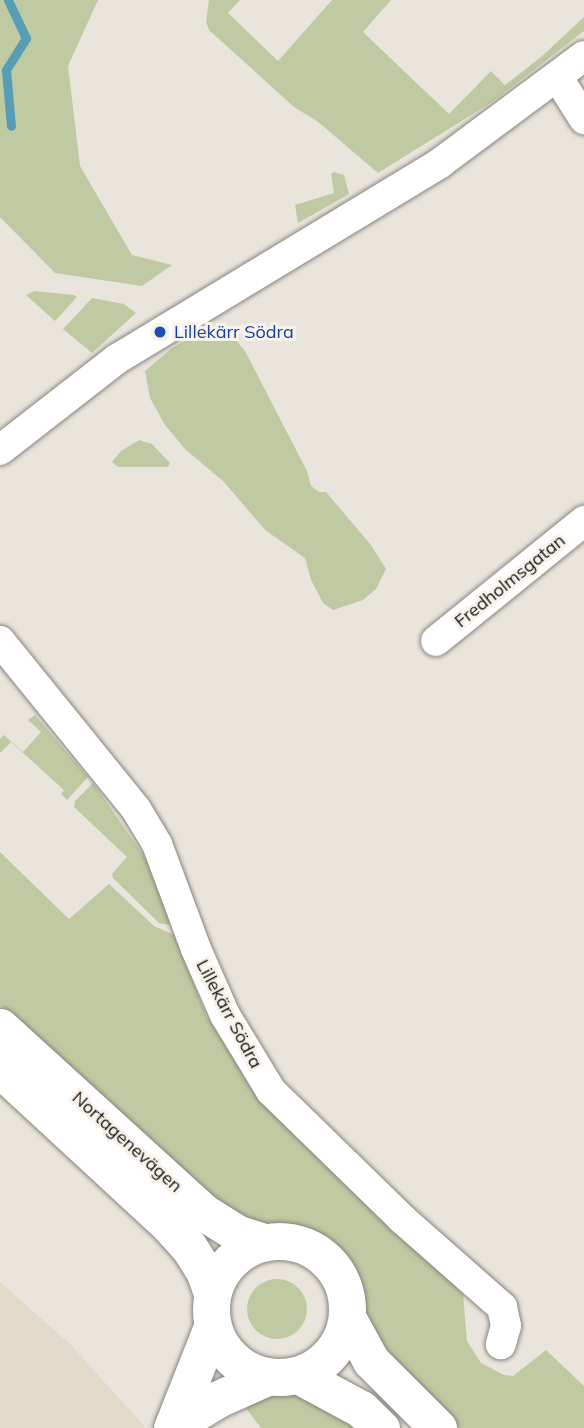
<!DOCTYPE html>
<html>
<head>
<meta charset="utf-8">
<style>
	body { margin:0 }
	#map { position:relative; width:584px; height:1428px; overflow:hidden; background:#e9e5dd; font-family:Mulish,sans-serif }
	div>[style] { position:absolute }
	.built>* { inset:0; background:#e1d9ca }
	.green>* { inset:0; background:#bfc9a2 }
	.round { border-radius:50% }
	.stream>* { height:9px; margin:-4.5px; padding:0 4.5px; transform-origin:4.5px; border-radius:4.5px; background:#579db4 }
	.roads { filter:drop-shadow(0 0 2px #88847d) drop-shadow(0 0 2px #88847d) }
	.minor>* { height:30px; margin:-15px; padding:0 15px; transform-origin:15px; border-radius:15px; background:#fff }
	.tertiary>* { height:37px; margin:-18.5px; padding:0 18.5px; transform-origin:18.5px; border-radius:18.5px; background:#fff }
	.tertiary>.ring { margin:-18.5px; padding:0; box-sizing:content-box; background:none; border:37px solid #fff; border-radius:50% }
	.dots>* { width:19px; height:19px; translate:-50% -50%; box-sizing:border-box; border:4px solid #f7f2ea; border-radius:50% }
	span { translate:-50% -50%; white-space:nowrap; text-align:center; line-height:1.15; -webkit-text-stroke:6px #f7f2ea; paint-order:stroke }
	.transit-label { font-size:18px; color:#164399 }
	.left { translate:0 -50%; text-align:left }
	.street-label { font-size:18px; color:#141210 }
</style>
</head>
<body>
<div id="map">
	<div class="built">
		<i style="clip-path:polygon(0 1282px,70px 1344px,146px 1428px,0 1428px)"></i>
	</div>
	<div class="green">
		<i style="clip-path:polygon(0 0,98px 0,68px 66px,80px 166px,132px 255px,172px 265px,142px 286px,55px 273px,0 217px)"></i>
		<i style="clip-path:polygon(209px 0,240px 0,228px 13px,278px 61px,332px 0,391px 0,363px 32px,449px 114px,491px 71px,505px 85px,541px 57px,584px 17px,584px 31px,492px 102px,378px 173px,317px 121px,294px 107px,209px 30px,206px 22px)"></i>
		<i style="clip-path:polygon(334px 172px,344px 175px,349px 194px,298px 223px,295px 205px,334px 193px,331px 174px)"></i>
		<i style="clip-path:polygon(34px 291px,74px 295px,77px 297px,55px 321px,26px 295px)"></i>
		<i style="clip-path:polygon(92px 298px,124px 304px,136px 313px,92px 353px,63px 329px)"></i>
		<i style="clip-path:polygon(211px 326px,228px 331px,245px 351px,307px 471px,311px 486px,319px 492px,326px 492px,371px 545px,386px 569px,376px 589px,363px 600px,333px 610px,323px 603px,311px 580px,305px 558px,265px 530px,224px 482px,185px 449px,165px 425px,150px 398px,145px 371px,172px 348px)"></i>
		<i style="clip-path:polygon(139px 440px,152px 444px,170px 463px,168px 467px,118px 467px,112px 462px,121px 451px)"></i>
		<i style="clip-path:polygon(35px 715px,88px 777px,67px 800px,61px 794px,64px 790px,11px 742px,0 753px,0 739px,4px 735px,23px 752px,41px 732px,28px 720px)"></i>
		<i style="clip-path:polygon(93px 783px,151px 866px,168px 912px,170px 925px,159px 923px,113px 878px,112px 874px,127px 857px,74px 807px,75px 801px)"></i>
		<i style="clip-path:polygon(0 852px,69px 919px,109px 884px,154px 926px,174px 935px,207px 1017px,247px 1077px,463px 1294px,467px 1341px,481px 1363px,504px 1375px,513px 1376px,546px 1350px,584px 1386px,584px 1428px,460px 1428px,385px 1359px,359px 1307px,351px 1274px,334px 1251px,308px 1233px,264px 1227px,248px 1220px,212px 1198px,0 1005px)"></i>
		<i class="round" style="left:247px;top:1279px;width:60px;height:60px"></i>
		<i style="clip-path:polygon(285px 1390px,324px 1401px,353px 1428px,261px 1428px,239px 1399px)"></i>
	</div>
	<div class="stream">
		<i style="left:8px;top:0;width:42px;rotate:64.7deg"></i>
		<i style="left:26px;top:38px;width:38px;rotate:122deg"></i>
		<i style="left:6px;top:70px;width:56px;rotate:84.9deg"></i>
	</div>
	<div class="roads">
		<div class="minor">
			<i style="left:558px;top:78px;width:49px;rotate:57.6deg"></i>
			<i style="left:0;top:450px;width:148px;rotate:-37.9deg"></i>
			<i style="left:117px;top:359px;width:378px;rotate:-31.2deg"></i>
			<i style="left:440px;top:163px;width:179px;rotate:-36.6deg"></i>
			<i style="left:0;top:641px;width:216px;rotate:51deg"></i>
			<i style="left:136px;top:809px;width:41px;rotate:59deg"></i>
			<i style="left:157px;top:844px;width:112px;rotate:69.6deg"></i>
			<i style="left:196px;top:949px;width:72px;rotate:66.3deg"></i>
			<i style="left:225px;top:1015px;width:89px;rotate:58.8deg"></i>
			<i style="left:271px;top:1091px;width:182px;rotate:44.3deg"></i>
			<i style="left:401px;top:1218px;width:135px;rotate:41.4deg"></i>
			<i style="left:502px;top:1307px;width:19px;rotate:78deg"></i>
			<i style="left:506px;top:1326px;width:19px;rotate:106deg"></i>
			<i style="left:436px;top:641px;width:191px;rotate:-39deg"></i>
		</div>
		<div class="tertiary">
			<i style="left:0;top:1027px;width:275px;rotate:42.3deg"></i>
			<i style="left:203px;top:1212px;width:39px;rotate:32deg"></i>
			<i style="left:236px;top:1233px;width:28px;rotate:18deg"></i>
			<i style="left:0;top:1069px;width:229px;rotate:42.7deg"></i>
			<i style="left:168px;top:1224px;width:31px;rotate:48deg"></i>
			<i style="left:189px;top:1247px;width:28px;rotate:58deg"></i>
			<i style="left:204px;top:1271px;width:23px;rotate:70deg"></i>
			<i class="ring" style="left:211px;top:1241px;width:99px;height:99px"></i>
			<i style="left:347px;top:1317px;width:50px;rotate:61.4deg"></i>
			<i style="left:371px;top:1361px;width:95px;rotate:45deg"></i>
			<i style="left:298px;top:1375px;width:72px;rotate:28.4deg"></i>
			<i style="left:361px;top:1409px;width:28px;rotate:44deg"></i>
			<i style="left:175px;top:1425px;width:50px;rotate:-31.2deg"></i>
			<i style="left:218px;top:1399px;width:54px;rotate:-24.2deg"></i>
			<i style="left:172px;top:1428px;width:109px;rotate:-68.4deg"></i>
		</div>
	</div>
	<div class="dots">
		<i style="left:160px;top:332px;background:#1a4fb4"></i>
	</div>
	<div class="transit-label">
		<span class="left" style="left:174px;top:332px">Lillekärr Södra</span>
	</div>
	<div class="street-label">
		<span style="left:510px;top:581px;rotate:-39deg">Fredholmsgatan</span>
		<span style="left:229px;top:1014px;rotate:62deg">Lillekärr Södra</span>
		<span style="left:127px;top:1142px;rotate:42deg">Nortagenevägen</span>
	</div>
</div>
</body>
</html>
